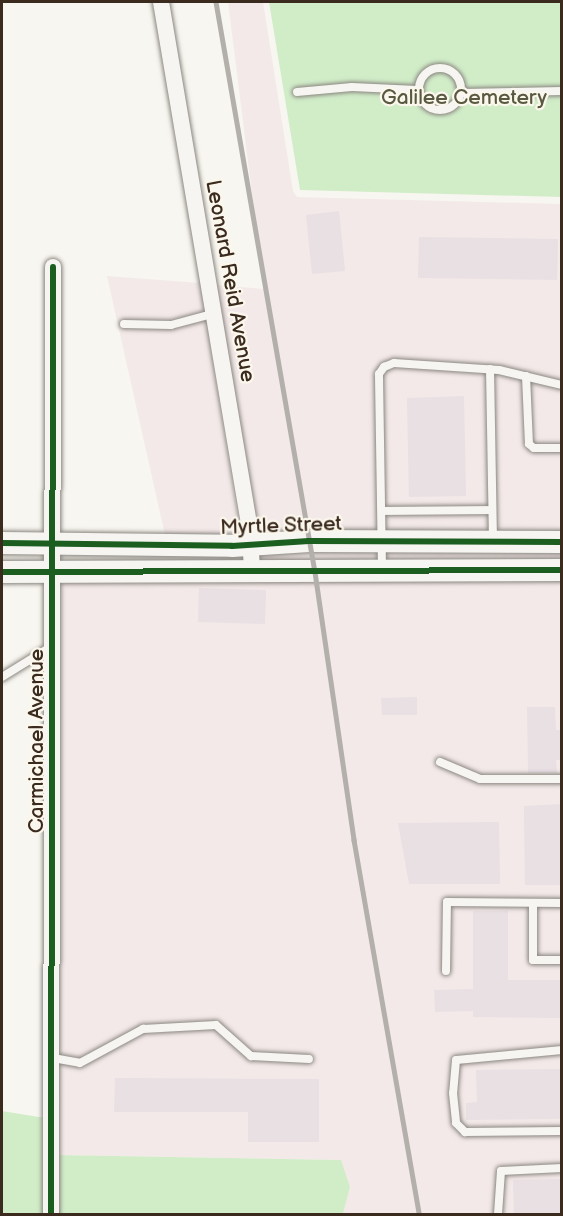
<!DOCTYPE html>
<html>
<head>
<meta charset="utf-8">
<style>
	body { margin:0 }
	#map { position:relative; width:563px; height:1216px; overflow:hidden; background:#f8f6f0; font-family:"Balsamiq Sans",sans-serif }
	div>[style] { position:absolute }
	.built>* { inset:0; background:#f3e9e8 }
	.green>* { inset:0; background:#d1edc8 }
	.building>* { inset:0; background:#e9e0e4 }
	.roads { filter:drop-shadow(0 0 2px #8b8781) drop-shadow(0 0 2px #8b8781) }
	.lane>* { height:8px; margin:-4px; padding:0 4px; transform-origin:4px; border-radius:4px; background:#f6f5f1 }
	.lane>.ring { margin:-4px; padding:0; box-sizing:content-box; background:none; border:8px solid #f6f5f1; border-radius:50% }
	.street>* { height:16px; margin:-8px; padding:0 8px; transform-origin:8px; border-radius:8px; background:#f6f5f1 }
	.secondary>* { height:22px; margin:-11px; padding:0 11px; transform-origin:11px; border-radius:11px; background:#f6f5f1 }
	.rail>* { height:4.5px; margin:-2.25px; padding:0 2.25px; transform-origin:2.25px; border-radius:2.25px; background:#b3b0ac }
	.cycleway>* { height:6px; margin:-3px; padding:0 3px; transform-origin:3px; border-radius:3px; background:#1b5e20 }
	span { translate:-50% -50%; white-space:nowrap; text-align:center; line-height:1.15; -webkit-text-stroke:4.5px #fbf7ec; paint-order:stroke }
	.park-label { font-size:21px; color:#585940 }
	.street-label { font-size:21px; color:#3b2a1e }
	.frame { position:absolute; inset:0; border:3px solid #3b2a1e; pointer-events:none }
</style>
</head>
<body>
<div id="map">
	<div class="built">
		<i style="clip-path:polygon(228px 2px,263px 2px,293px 191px,297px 197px,561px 204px,561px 533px,257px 536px,215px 285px,264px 289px)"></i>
		<i style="clip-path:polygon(107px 276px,200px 283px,241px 537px,165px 535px)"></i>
		<i style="clip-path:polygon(561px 550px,562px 562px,259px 560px,258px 552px)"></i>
		<i style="clip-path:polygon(60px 579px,561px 579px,561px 1214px,343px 1214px,350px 1187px,340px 1160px,59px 1155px)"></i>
	</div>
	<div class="green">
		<i style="clip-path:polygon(269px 2px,561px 2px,561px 197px,300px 190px)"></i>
		<i style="clip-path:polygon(2px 1111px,45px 1118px,44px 1214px,2px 1214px)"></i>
		<i style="clip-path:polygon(59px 1155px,341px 1160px,350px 1187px,343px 1214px,59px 1214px)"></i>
	</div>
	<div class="building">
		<i style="clip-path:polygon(339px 211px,345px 271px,312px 274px,306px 215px)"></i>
		<i style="clip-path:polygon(419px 237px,558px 239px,557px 280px,418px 278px)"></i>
		<i style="clip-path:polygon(464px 396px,466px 496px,409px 497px,407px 398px)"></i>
		<i style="clip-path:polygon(199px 588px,266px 590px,265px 624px,198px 622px)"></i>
		<i style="clip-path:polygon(417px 697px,417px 715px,382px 715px,381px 698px)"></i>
		<i style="clip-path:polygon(527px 707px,555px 707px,556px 730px,561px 730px,561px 760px,556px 760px,557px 773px,528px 773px)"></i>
		<i style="clip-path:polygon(561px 804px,561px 885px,525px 885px,524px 806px)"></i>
		<i style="clip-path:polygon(499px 822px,500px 884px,409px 884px,398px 823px)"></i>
		<i style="clip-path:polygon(473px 911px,508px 911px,508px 980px,561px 980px,561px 1018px,473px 1017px,473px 1011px,435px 1012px,434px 990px,473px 989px)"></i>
		<i style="clip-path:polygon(561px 1069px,561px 1119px,466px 1120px,466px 1103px,477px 1102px,476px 1070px)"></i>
		<i style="clip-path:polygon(115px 1078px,319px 1079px,319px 1142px,248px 1142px,248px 1112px,114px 1112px)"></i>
		<i style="clip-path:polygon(561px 1179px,561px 1215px,514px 1215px,513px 1180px)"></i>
	</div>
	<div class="roads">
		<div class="lane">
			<i class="ring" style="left:419px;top:68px;width:34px;height:34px"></i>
			<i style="left:297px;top:92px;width:55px;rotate:-5.2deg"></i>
			<i style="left:352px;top:87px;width:65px;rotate:2.6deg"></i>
			<i style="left:464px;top:93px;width:98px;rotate:-1.2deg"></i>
			<i style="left:124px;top:324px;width:47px;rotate:1.2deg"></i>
			<i style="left:171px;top:325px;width:42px;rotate:-15deg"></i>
			<i style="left:490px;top:369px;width:171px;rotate:89deg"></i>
			<i style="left:526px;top:376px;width:68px;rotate:87.5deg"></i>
			<i style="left:529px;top:444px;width:6px;rotate:39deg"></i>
			<i style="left:534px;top:448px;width:28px"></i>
			<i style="left:382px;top:511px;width:110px;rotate:-0.5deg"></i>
			<i style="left:382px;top:568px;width:194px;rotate:-90.9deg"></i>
			<i style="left:379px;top:374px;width:9px;rotate:-54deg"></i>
			<i style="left:384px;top:367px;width:11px;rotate:-22deg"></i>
			<i style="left:394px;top:363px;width:105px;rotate:3.8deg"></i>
			<i style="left:499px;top:370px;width:65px;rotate:13.4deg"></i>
			<i style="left:2px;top:677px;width:59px;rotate:-31.8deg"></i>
			<i style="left:440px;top:762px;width:43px;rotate:23deg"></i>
			<i style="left:480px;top:779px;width:82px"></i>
			<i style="left:533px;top:903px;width:57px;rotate:90deg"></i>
			<i style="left:533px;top:960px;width:29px"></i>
			<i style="left:446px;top:971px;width:69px;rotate:-89.2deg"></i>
			<i style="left:447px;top:902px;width:115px;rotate:0.5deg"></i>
			<i style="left:562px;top:1050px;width:106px;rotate:174.6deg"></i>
			<i style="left:456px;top:1060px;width:33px;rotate:95deg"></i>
			<i style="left:453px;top:1093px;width:30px;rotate:84deg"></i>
			<i style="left:456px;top:1123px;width:13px;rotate:45deg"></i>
			<i style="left:465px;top:1132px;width:97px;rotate:-0.6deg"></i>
			<i style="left:53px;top:1058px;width:27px;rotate:10deg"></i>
			<i style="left:80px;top:1063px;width:72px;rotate:-28.4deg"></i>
			<i style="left:143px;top:1029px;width:73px;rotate:-3.1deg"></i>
			<i style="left:216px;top:1025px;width:47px;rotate:41.5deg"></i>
			<i style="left:251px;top:1056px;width:58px;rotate:3deg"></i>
			<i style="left:498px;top:1214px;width:43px;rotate:-86deg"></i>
			<i style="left:501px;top:1171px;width:61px;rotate:-2.8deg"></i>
		</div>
		<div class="street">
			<i style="left:161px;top:2px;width:529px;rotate:80.43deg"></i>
			<i style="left:249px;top:524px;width:44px;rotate:86.1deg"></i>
			<i style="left:51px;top:1214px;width:947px;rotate:-89.88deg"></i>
		</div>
		<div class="secondary">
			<i style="left:2px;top:543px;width:230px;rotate:0.7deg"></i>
			<i style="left:232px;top:546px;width:77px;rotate:-3.7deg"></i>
			<i style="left:309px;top:541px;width:253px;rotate:0.2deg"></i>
			<i style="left:2px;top:572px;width:560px;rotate:-0.2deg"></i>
		</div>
	</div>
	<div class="rail">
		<i style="left:216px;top:2px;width:579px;rotate:80.15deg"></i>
		<i style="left:315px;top:572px;width:271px;rotate:81.7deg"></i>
		<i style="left:354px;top:840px;width:380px;rotate:80.1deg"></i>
	</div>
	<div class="cycleway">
		<i style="left:2px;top:543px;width:230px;rotate:0.7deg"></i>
		<i style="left:232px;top:546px;width:77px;rotate:-3.7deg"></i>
		<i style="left:309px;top:541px;width:253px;rotate:0.2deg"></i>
		<i style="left:2px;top:572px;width:560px;rotate:-0.2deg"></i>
		<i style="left:51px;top:1214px;width:947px;rotate:-89.88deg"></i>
	</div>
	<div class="park-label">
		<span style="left:464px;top:98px">Galilee Cemetery</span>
	</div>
	<div class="street-label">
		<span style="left:230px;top:281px;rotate:80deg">Leonard Reid Avenue</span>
		<span style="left:281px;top:526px;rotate:-2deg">Myrtle Street</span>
		<span style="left:37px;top:741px;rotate:-90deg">Carmichael Avenue</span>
	</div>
	<div class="frame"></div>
</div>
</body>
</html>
